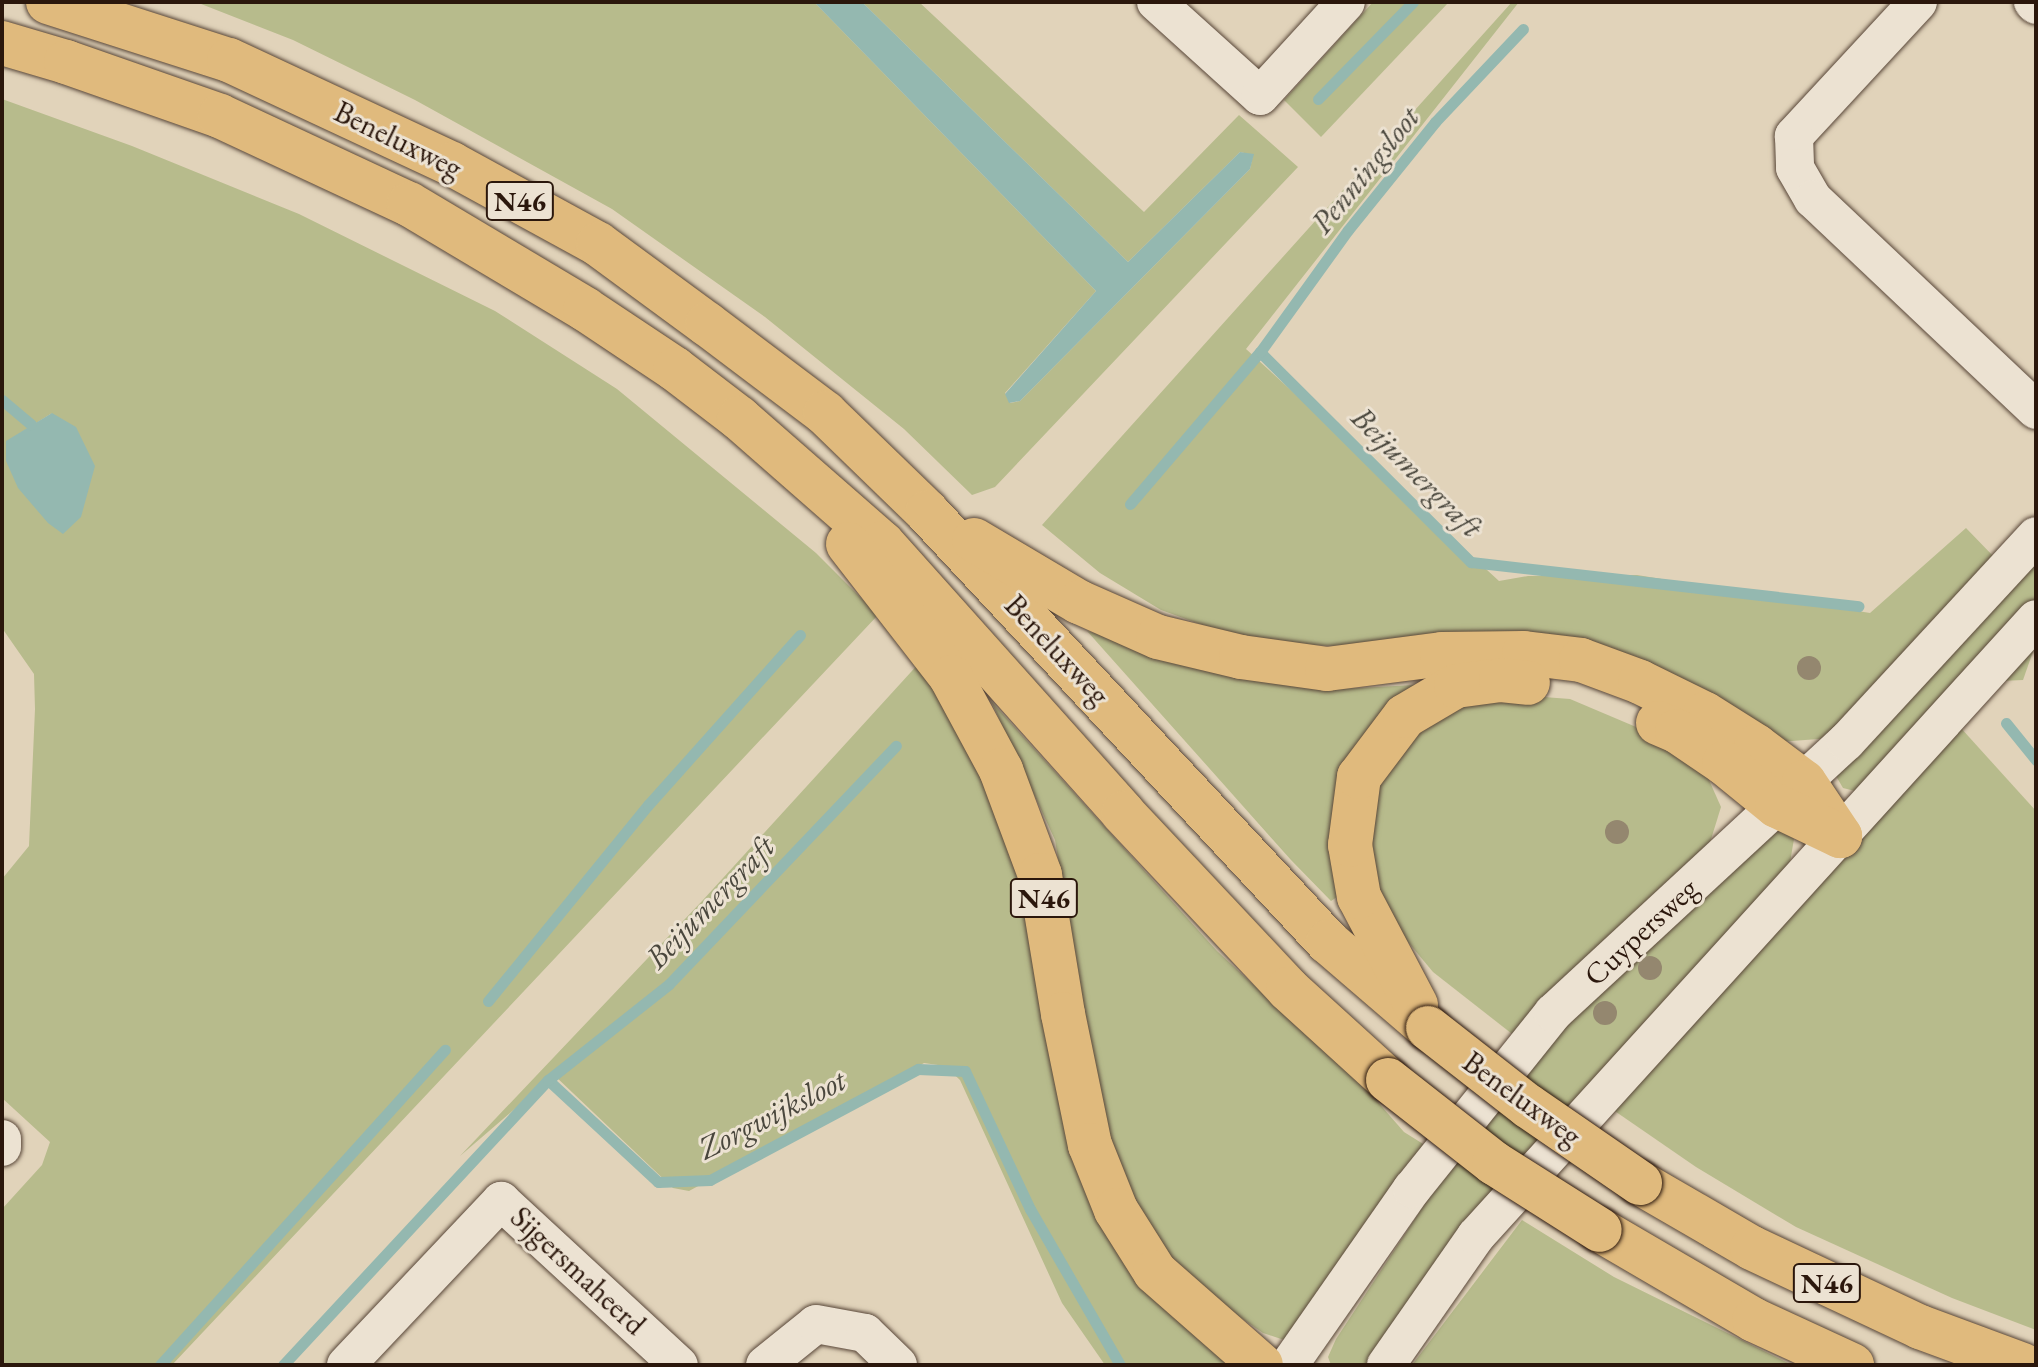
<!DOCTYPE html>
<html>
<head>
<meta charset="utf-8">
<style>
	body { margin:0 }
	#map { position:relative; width:2038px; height:1367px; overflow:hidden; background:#e1d3ba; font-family:"EB Garamond",serif }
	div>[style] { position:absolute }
	.green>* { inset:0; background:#b7bb8c }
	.water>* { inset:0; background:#94b8b0 }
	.stream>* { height:11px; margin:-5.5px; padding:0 5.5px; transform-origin:5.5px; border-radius:5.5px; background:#94b8b0 }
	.roads { filter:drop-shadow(0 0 2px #584638) drop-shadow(0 0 2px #584638) }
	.minor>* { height:38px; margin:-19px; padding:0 19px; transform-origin:19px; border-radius:19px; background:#ece2d2 }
	.highway>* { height:44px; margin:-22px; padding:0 22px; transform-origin:22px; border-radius:22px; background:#e0ba7d }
	.bridges { filter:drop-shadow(0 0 2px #2b170c) drop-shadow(0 0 2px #2b170c) }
	.highway-bridge>* { height:44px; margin:-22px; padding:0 22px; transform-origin:22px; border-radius:22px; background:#e0ba7d }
	.trees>* { width:24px; height:24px; margin:-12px; border-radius:50%; background:#94876f }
	span { translate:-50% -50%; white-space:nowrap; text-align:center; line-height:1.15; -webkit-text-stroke:6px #ece2d2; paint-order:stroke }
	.shield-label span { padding:2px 6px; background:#ece2d2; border:2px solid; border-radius:6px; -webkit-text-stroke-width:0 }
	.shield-label { font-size:28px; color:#2b170c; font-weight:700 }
	.street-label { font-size:30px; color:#2b170c }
	.water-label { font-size:32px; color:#4a473d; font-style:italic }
	.frame { position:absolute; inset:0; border:4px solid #2b170c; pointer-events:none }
</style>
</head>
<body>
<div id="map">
	<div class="green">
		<i style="clip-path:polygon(196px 2px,814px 2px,1096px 291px,1005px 393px,1010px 403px,1020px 401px,1250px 169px,1253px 155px,1240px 152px,1128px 262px,862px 2px,919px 2px,1144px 212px,1239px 115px,1298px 167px,995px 487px,972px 495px,904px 429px,765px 317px,612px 209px,415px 100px,293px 40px)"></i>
		<i style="clip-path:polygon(1373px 2px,1449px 2px,1321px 137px,1284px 100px)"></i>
		<i style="clip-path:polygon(1512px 2px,1519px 2px,1246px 349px,1499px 581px,1528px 576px,1637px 575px,1870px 613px,1966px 528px,1995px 558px,1832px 738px,1777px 742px,1681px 685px,1371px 647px,1311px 645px,1233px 636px,1161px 610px,1100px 573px,1042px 525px)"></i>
		<i style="clip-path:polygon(evenodd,2px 99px,132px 146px,299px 214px,495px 311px,617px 389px,816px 553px,878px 615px,172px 1365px,2px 1365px,2px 1209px,42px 1165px,50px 1142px,2px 1098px,2px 879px,29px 846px,35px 709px,34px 674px,2px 628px,2px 99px,52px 413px,6px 461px,6px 442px,52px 413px)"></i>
		<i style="clip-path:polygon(2036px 558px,2036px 598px,1912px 737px,1855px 791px,1843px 788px,1836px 776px)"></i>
		<i style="clip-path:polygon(1087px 631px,1224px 669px,1339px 689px,1433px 684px,1371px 725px,1340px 895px,1331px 901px,1291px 860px)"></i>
		<i style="clip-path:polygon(2036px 643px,2023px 680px,2001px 681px)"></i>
		<i style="clip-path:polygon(921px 661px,960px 724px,1012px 845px,1090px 1165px,1239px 1365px,1105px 1365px,1062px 1303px,960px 1080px,945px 1066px,924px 1063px,689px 1191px,673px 1188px,554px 1075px,460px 1156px,703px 900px)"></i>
		<i style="clip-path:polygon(1493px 693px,1570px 699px,1681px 746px,1705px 771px,1721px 807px,1708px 849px,1516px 1037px,1433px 972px,1403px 936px,1380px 900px,1368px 863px,1367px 805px,1424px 718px)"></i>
		<i style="clip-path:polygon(991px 701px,1217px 951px,1369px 1092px,1404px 1132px,1428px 1147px,1290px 1342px,1263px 1333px,1221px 1304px,1172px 1258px,1116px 1172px,1087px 1033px,1055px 840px)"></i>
		<i style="clip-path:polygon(1960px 727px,2036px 811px,2036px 1330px,1952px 1298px,1796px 1227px,1696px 1167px,1606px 1105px)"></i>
		<i style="clip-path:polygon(1781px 825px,1794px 839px,1788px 874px,1610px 1060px,1369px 1365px,1331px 1365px,1328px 1357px,1336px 1339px,1424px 1205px,1552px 1041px,1693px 898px)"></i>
		<i style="clip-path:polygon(1522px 1220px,1614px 1277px,1792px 1365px,1412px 1365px)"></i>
	</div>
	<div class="water">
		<i style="clip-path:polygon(814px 2px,862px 2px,1128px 262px,1240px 152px,1254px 154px,1250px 169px,1020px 401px,1009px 403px,1005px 394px,1096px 291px)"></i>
		<i style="clip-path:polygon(52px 413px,76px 427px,95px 466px,81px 517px,63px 534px,48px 523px,18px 488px,6px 461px,6px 441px)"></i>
	</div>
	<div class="stream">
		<i style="left:1318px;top:99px;width:136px;rotate:-45.6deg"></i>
		<i style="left:1260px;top:352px;width:298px;rotate:44.9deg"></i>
		<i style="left:1471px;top:562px;width:390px;rotate:6.5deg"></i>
		<i style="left:2px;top:400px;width:38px;rotate:40deg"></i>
		<i style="left:1130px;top:504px;width:200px;rotate:-49.5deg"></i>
		<i style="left:1260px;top:352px;width:150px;rotate:-54.2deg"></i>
		<i style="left:1348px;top:230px;width:139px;rotate:-51.1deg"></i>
		<i style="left:1435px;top:122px;width:128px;rotate:-46.6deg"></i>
		<i style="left:2006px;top:723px;width:48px;rotate:51deg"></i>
		<i style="left:488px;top:1001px;width:253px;rotate:-50.8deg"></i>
		<i style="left:648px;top:805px;width:228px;rotate:-48.2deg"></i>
		<i style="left:548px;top:1080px;width:150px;rotate:42.8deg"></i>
		<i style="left:658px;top:1182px;width:52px;rotate:-2.2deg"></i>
		<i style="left:710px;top:1180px;width:236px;rotate:-28.1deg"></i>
		<i style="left:918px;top:1069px;width:47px;rotate:2.4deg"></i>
		<i style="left:965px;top:1071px;width:153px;rotate:64.8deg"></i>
		<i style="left:1030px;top:1209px;width:180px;rotate:60deg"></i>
		<i style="left:160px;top:1365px;width:425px;rotate:-47.9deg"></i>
		<i style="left:283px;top:1365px;width:389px;rotate:-47.1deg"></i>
		<i style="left:548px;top:1080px;width:154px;rotate:-38.4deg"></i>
		<i style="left:669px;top:984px;width:329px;rotate:-46.4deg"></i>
	</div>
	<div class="roads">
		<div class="minor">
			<i style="left:1156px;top:2px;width:140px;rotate:42.1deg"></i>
			<i style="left:1260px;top:96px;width:127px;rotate:-47.5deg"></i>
			<i style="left:1918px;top:2px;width:183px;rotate:132.8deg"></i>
			<i style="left:1794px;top:136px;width:32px;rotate:88deg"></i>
			<i style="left:1795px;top:168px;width:36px;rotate:60deg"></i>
			<i style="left:1813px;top:199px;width:307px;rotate:43.4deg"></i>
			<i style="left:2033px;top:2px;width:4px;rotate:45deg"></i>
			<i style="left:2px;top:1139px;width:8px;rotate:90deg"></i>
			<i style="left:346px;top:1365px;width:226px;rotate:-46.6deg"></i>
			<i style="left:501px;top:1201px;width:242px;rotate:42.7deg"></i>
			<i style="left:765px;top:1365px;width:65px;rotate:-38.8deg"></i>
			<i style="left:816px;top:1324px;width:50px;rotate:10.4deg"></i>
			<i style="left:865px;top:1333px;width:46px;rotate:44.1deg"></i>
			<i style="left:1289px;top:1365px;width:215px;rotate:-55.1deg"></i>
			<i style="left:1412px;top:1189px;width:226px;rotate:-51.3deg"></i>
			<i style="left:1553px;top:1013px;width:399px;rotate:-42.8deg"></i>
			<i style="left:1846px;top:742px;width:280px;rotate:-47.3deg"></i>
			<i style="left:1386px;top:1365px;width:157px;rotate:-55.1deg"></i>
			<i style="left:1476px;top:1236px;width:833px;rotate:-47.77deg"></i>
		</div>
		<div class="highway">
			<i style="left:48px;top:2px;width:190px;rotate:17.8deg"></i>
			<i style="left:229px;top:60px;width:246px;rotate:25deg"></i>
			<i style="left:452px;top:164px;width:166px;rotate:28.7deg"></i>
			<i style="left:598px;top:244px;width:135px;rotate:36.3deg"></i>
			<i style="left:707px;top:324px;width:148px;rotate:37deg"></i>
			<i style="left:825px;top:413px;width:142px;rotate:44.1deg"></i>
			<i style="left:927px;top:512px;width:588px;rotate:47deg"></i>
			<i style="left:1328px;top:942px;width:132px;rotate:40.7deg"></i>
			<i style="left:2px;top:43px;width:67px;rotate:16.5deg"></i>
			<i style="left:66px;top:62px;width:163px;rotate:19.3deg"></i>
			<i style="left:220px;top:116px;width:208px;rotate:25deg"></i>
			<i style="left:409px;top:204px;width:205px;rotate:30.8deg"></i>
			<i style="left:585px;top:309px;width:108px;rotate:33.7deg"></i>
			<i style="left:675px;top:369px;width:81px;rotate:37.4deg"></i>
			<i style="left:739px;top:418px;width:190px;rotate:41.2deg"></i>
			<i style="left:882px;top:543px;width:362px;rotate:48.2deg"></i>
			<i style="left:1123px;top:813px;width:241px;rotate:46.8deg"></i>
			<i style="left:1288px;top:989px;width:135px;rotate:42.3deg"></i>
			<i style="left:974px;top:540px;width:122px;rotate:30.6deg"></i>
			<i style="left:1079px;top:602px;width:86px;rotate:23.9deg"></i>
			<i style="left:1158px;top:637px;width:85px;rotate:13.5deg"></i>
			<i style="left:1241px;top:657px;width:87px;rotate:7.9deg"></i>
			<i style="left:1327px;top:669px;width:116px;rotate:-7.4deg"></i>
			<i style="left:1442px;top:654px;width:82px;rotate:-0.7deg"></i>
			<i style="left:1524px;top:653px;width:57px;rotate:7deg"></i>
			<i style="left:1581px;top:660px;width:63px;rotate:20.4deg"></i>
			<i style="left:1640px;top:682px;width:72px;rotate:26.2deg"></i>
			<i style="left:1705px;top:714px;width:60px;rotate:32.1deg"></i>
			<i style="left:1756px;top:746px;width:60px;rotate:36.9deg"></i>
			<i style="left:1804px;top:782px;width:65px;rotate:56.3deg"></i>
			<i style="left:848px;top:544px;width:168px;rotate:52.2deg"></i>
			<i style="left:951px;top:677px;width:106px;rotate:61.7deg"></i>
			<i style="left:1001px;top:770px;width:112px;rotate:69.6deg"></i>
			<i style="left:1040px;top:875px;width:141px;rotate:80.6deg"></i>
			<i style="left:1063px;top:1014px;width:134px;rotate:78.4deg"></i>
			<i style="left:1090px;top:1145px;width:70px;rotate:68.2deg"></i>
			<i style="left:1116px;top:1210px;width:73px;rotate:57.8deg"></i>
			<i style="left:1155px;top:1272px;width:141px;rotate:41.3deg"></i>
			<i style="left:1658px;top:723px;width:21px;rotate:23deg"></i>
			<i style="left:1677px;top:731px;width:57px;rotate:34.2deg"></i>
			<i style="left:1724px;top:763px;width:68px;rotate:39.1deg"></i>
			<i style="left:1777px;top:806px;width:70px;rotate:25.5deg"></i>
			<i style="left:1416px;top:1005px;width:122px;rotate:-117.8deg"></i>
			<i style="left:1359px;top:897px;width:53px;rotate:-99.8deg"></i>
			<i style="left:1350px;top:845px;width:69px;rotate:-82.5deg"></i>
			<i style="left:1359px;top:777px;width:76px;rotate:-53deg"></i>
			<i style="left:1405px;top:716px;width:59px;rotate:-30.5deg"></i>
			<i style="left:1456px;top:686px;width:45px;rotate:-7.6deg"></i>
			<i style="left:1501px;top:680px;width:27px;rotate:6deg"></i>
			<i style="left:1640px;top:1183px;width:129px;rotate:30.1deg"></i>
			<i style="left:1752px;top:1248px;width:186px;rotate:25.2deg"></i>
			<i style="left:1920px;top:1327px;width:110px;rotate:20.3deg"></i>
			<i style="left:1600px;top:1230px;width:178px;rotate:30.3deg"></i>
			<i style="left:1754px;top:1320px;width:108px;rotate:24.7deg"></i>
		</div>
	</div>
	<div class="bridges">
		<div class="highway-bridge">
			<i style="left:1428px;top:1028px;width:127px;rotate:38deg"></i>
			<i style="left:1528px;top:1106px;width:136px;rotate:34.5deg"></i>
			<i style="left:1388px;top:1080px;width:135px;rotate:38.1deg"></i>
			<i style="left:1494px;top:1163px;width:125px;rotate:32.3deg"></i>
		</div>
	</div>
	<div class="trees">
		<i style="left:1809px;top:668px"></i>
		<i style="left:1617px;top:832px"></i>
		<i style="left:1650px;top:968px"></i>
		<i style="left:1605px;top:1013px"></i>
	</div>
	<div class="shield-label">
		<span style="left:520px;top:201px">N46</span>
		<span style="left:1044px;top:898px">N46</span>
		<span style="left:1827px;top:1283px">N46</span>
	</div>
	<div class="street-label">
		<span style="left:398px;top:140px;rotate:26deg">Beneluxweg</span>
		<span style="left:1057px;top:650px;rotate:47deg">Beneluxweg</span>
		<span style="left:1641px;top:932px;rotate:-43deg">Cuypersweg</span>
		<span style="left:1522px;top:1099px;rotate:36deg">Beneluxweg</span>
		<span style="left:578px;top:1271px;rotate:43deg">Sijgersmaheerd</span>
	</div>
	<div class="water-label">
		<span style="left:1365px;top:170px;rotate:-51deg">Penningsloot</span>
		<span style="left:1417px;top:472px;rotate:45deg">Beijumergraft</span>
		<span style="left:710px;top:902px;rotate:-46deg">Beijumergraft</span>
		<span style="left:772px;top:1114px;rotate:-27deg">Zorgwijksloot</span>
	</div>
	<div class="frame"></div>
</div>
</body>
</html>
